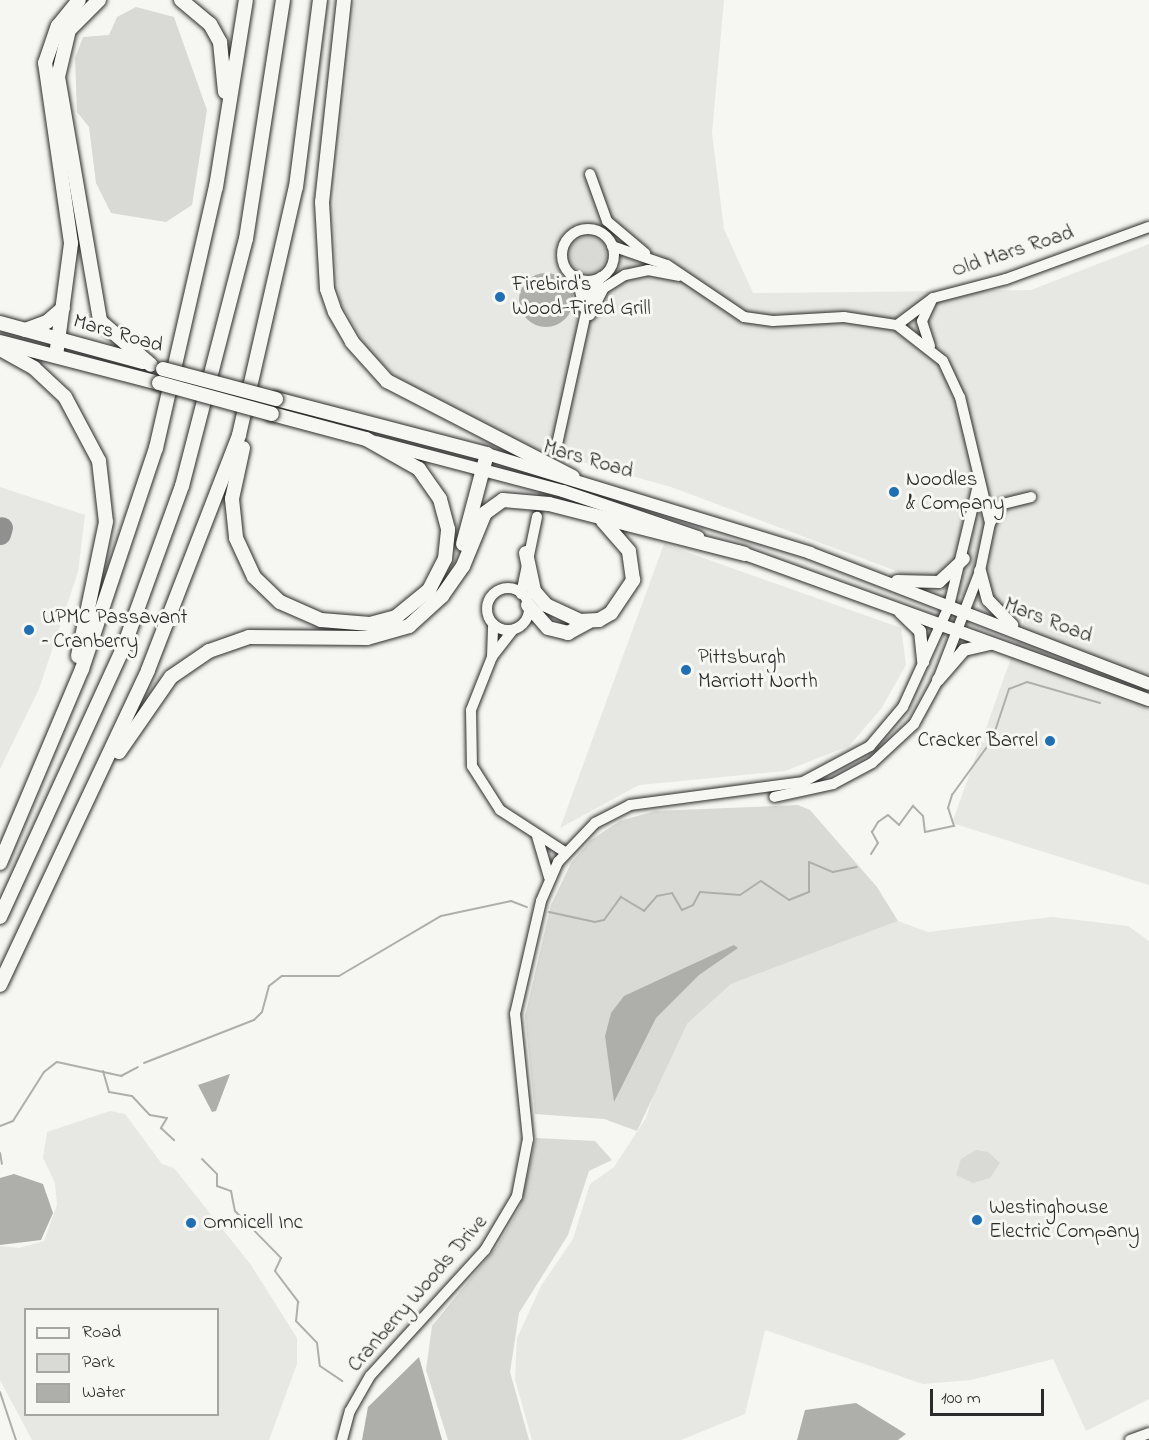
<!DOCTYPE html>
<html>
<head>
<meta charset="utf-8">
<style>
	body { margin:0 }
	#map { position:relative; width:1149px; height:1440px; overflow:hidden; background:#f6f6f2; font-family:"Indie Flower",sans-serif }
	div>[style] { position:absolute }
	.built>* { inset:0; background:#e7e7e3 }
	.green>* { inset:0; background:#d9d9d5 }
	.round { border-radius:50% }
	.water>* { inset:0; background:#aeaeab }
	.stream>* { height:2px; margin:-1px; padding:0 1px; transform-origin:1px; border-radius:1px; background:#aeaeab }
	.taxiway>* { height:21px; margin:-10.5px; padding:0 10.5px; transform-origin:10.5px; border-radius:10.5px; background:#90908e }
	.secondary-tunnel>* { height:10px; margin-top:-5px; transform-origin:0; background:repeating-linear-gradient(90deg,#cdcdca 0 10px,transparent 0 15px) }
	.roads { filter:drop-shadow(0 0 2px #2b2b2b) drop-shadow(0 0 2px #2b2b2b) }
	.secondary>* { height:10px; margin:-5px; padding:0 5px; transform-origin:5px; border-radius:5px; background:#f6f6f2 }
	.secondary>.ring { margin:-5px; padding:0; box-sizing:content-box; background:none; border:10px solid #f6f6f2; border-radius:50% }
	.primary>* { height:12px; margin:-6px; padding:0 6px; transform-origin:6px; border-radius:6px; background:#f6f6f2 }
	.highway>* { height:14px; margin:-7px; padding:0 7px; transform-origin:7px; border-radius:7px; background:#f6f6f2 }
	.bridges { filter:drop-shadow(0 0 2px #2b2b2b) drop-shadow(0 0 2px #2b2b2b) }
	.highway-bridge>* { height:14px; margin:-7px; padding:0 7px; transform-origin:7px; border-radius:7px; background:#f6f6f2 }
	.dots>* { width:16px; height:16px; translate:-50% -50%; box-sizing:border-box; border:3px solid #f6f6f2; border-radius:50% }
	span { translate:-50% -50%; white-space:nowrap; text-align:center; line-height:1.15; -webkit-text-stroke:6px #f6f6f2; paint-order:stroke }
	.street-label { font-size:21px; color:#2b2b2b }
	.poi-label { font-size:21px; color:#2b2b2b }
	.left { translate:0 -50%; text-align:left }
	.right { translate:-100% -50%; text-align:right }
	.legend { position:absolute; left:24px; top:1308px; width:195px; height:108px; box-sizing:border-box; background:#f6f6f2; border:2px solid #a5a5a2; margin:0; padding:8px 10px; list-style:none; font-size:18px; color:#2b2b2b }
	.legend li { display:flex; align-items:center; gap:12px; height:30px }
	.legend b { width:30px; border:2px solid #a5a5a2 }
	.scale { position:absolute; left:930px; top:1389px; width:114px; height:27px; box-sizing:border-box; border:3px solid #2b2b2b; border-top:0; padding-left:8px; font-size:18px; line-height:21px; white-space:nowrap; color:#2b2b2b; -webkit-text-stroke:4px #f6f6f2; paint-order:stroke }
</style>
</head>
<body>
<div id="map">
	<div class="built">
		<i style="clip-path:polygon(355px 0,724px 0,712px 133px,724px 229px,753px 293px,1031px 290px,1149px 244px,1149px 885px,952px 823px,1025px 619px,671px 487px,525px 446px,405px 384px,370px 353px,340px 302px,335px 256px,334px 204px)"></i>
		<i style="clip-path:polygon(0 487px,85px 515px,78px 572px,39px 689px,0 769px)"></i>
		<i style="clip-path:polygon(664px 544px,901px 628px,906px 665px,881px 709px,849px 746px,785px 771px,639px 785px,560px 828px)"></i>
		<i style="clip-path:polygon(1052px 917px,1128px 926px,1149px 941px,1149px 1399px,1086px 1431px,1053px 1359px,971px 1380px,923px 1384px,765px 1330px,745px 1414px,681px 1440px,532px 1440px,515px 1379px,517px 1338px,541px 1286px,573px 1239px,590px 1184px,614px 1167px,646px 1118px,662px 1068px,687px 1024px,731px 984px,898px 921px,928px 932px)"></i>
		<i style="clip-path:polygon(evenodd,110px 1111px,125px 1114px,162px 1164px,174px 1168px,251px 1265px,297px 1338px,297px 1364px,269px 1440px,32px 1440px,0 1380px,0 1246px,19px 1248px,44px 1241px,57px 1205px,55px 1183px,43px 1158px,47px 1132px,110px 1111px,26px 1310px,218px 1310px,218px 1414px,26px 1414px,26px 1310px)"></i>
	</div>
	<div class="green">
		<i style="clip-path:polygon(136px 7px,174px 17px,207px 110px,192px 205px,166px 222px,111px 213px,96px 183px,89px 127px,77px 112px,75px 58px,83px 37px,109px 35px,117px 17px)"></i>
		<i class="round" style="left:570px;top:237px;width:36px;height:36px"></i>
		<i style="clip-path:polygon(798px 805px,810px 810px,877px 887px,898px 921px,731px 984px,687px 1024px,637px 1131px,604px 1119px,535px 1114px,525px 1016px,551px 905px,571px 863px,591px 840px,620px 821px,655px 811px)"></i>
		<i style="clip-path:polygon(536px 1138px,595px 1141px,612px 1160px,589px 1171px,568px 1235px,519px 1313px,510px 1372px,529px 1440px,448px 1440px,426px 1370px,432px 1326px,498px 1245px,520px 1207px)"></i>
		<i style="clip-path:polygon(976px 1150px,988px 1152px,1000px 1163px,990px 1178px,973px 1183px,956px 1175px,961px 1159px)"></i>
	</div>
	<div class="water">
		<i class="round" style="left:519px;top:273px;width:54px;height:54px"></i>
		<i style="clip-path:polygon(734px 945px,738px 948px,699px 975px,656px 1018px,614px 1102px,605px 1036px,611px 1013px,624px 996px)"></i>
		<i style="clip-path:polygon(230px 1074px,216px 1111px,212px 1112px,198px 1085px)"></i>
		<i style="clip-path:polygon(14px 1174px,43px 1184px,53px 1213px,41px 1240px,0 1245px,0 1178px)"></i>
		<i style="clip-path:polygon(419px 1357px,442px 1440px,362px 1440px,368px 1407px)"></i>
		<i style="clip-path:polygon(856px 1403px,906px 1434px,898px 1440px,797px 1440px,805px 1410px)"></i>
	</div>
	<div class="stream">
		<i style="left:871px;top:854px;width:13px;rotate:-58deg"></i>
		<i style="left:878px;top:843px;width:13px;rotate:-119deg"></i>
		<i style="left:872px;top:832px;width:12px;rotate:-59deg"></i>
		<i style="left:878px;top:822px;width:12px;rotate:-35deg"></i>
		<i style="left:888px;top:815px;width:15px;rotate:42deg"></i>
		<i style="left:899px;top:825px;width:24px;rotate:-54deg"></i>
		<i style="left:913px;top:806px;width:14px;rotate:45deg"></i>
		<i style="left:923px;top:816px;width:16px;rotate:83deg"></i>
		<i style="left:925px;top:832px;width:30px;rotate:-12deg"></i>
		<i style="left:954px;top:826px;width:19px;rotate:-108deg"></i>
		<i style="left:948px;top:808px;width:14px;rotate:-73deg"></i>
		<i style="left:952px;top:795px;width:68px;rotate:-54deg"></i>
		<i style="left:992px;top:740px;width:54px;rotate:-71.6deg"></i>
		<i style="left:1009px;top:689px;width:19px;rotate:-21deg"></i>
		<i style="left:1027px;top:682px;width:76px;rotate:16deg"></i>
		<i style="left:549px;top:912px;width:47px;rotate:12.3deg"></i>
		<i style="left:595px;top:922px;width:9px;rotate:-13deg"></i>
		<i style="left:604px;top:920px;width:29px;rotate:-54deg"></i>
		<i style="left:621px;top:897px;width:27px;rotate:31deg"></i>
		<i style="left:644px;top:911px;width:20px;rotate:-49deg"></i>
		<i style="left:657px;top:896px;width:15px;rotate:-11deg"></i>
		<i style="left:672px;top:893px;width:20px;rotate:60deg"></i>
		<i style="left:682px;top:910px;width:12px;rotate:-24deg"></i>
		<i style="left:693px;top:905px;width:15px;rotate:-62deg"></i>
		<i style="left:700px;top:892px;width:40px;rotate:4.3deg"></i>
		<i style="left:740px;top:895px;width:25px;rotate:-34deg"></i>
		<i style="left:761px;top:881px;width:34px;rotate:34deg"></i>
		<i style="left:789px;top:900px;width:22px;rotate:-22deg"></i>
		<i style="left:809px;top:892px;width:30px;rotate:-90deg"></i>
		<i style="left:809px;top:862px;width:26px;rotate:23deg"></i>
		<i style="left:833px;top:872px;width:24px;rotate:-12deg"></i>
		<i style="left:144px;top:1063px;width:118px;rotate:-21.4deg"></i>
		<i style="left:254px;top:1020px;width:11px;rotate:-45deg"></i>
		<i style="left:262px;top:1012px;width:27px;rotate:-75deg"></i>
		<i style="left:269px;top:986px;width:16px;rotate:-38deg"></i>
		<i style="left:282px;top:976px;width:57px"></i>
		<i style="left:339px;top:976px;width:118px;rotate:-30.5deg"></i>
		<i style="left:441px;top:916px;width:72px;rotate:-12.1deg"></i>
		<i style="left:511px;top:901px;width:17px;rotate:21deg"></i>
		<i style="left:103px;top:1071px;width:22px;rotate:74deg"></i>
		<i style="left:109px;top:1092px;width:23px;rotate:10deg"></i>
		<i style="left:132px;top:1096px;width:26px;rotate:47deg"></i>
		<i style="left:150px;top:1115px;width:17px;rotate:10deg"></i>
		<i style="left:167px;top:1118px;width:12px;rotate:121deg"></i>
		<i style="left:161px;top:1128px;width:18px;rotate:43deg"></i>
		<i style="left:0;top:1126px;width:14px;rotate:-21deg"></i>
		<i style="left:13px;top:1121px;width:58px;rotate:-57.7deg"></i>
		<i style="left:44px;top:1072px;width:16px;rotate:-38deg"></i>
		<i style="left:57px;top:1062px;width:66px;rotate:12.3deg"></i>
		<i style="left:121px;top:1076px;width:19px;rotate:-28deg"></i>
		<i style="left:0;top:1153px;width:11px;rotate:80deg"></i>
		<i style="left:202px;top:1159px;width:21px;rotate:45deg"></i>
		<i style="left:217px;top:1174px;width:12px;rotate:90deg"></i>
		<i style="left:217px;top:1186px;width:15px;rotate:20deg"></i>
		<i style="left:231px;top:1191px;width:20px;rotate:79deg"></i>
		<i style="left:235px;top:1211px;width:66px;rotate:45.6deg"></i>
		<i style="left:281px;top:1258px;width:14px;rotate:115deg"></i>
		<i style="left:275px;top:1271px;width:39px;rotate:53deg"></i>
		<i style="left:298px;top:1302px;width:19px;rotate:96deg"></i>
		<i style="left:296px;top:1321px;width:30px;rotate:46deg"></i>
		<i style="left:317px;top:1343px;width:23px;rotate:83deg"></i>
		<i style="left:320px;top:1366px;width:27px;rotate:34deg"></i>
		<i style="left:0;top:1392px;width:51px;rotate:71.6deg"></i>
	</div>
	<div class="taxiway">
		<i style="left:0;top:534px;width:7px;rotate:-74deg"></i>
	</div>
	<div class="secondary-tunnel">
		<i style="left:537px;top:517px;width:71px;rotate:-74.4deg"></i>
	</div>
	<div class="roads">
		<div class="secondary">
			<i style="left:590px;top:174px;width:50px;rotate:70.1deg"></i>
			<i style="left:607px;top:221px;width:50px;rotate:40.1deg"></i>
			<i class="ring" style="left:562px;top:229px;width:42px;height:42px"></i>
			<i style="left:612px;top:246px;width:58px;rotate:19.1deg"></i>
			<i style="left:667px;top:265px;width:93px;rotate:34deg"></i>
			<i style="left:744px;top:317px;width:29px;rotate:8deg"></i>
			<i style="left:773px;top:321px;width:71px;rotate:-3.2deg"></i>
			<i style="left:844px;top:317px;width:54px;rotate:8.6deg"></i>
			<i style="left:897px;top:325px;width:58px;rotate:38deg"></i>
			<i style="left:943px;top:361px;width:40px;rotate:65deg"></i>
			<i style="left:960px;top:397px;width:130px;rotate:76.6deg"></i>
			<i style="left:990px;top:523px;width:49px;rotate:101.8deg"></i>
			<i style="left:980px;top:571px;width:117px;rotate:111.1deg"></i>
			<i style="left:938px;top:680px;width:50px;rotate:118.6deg"></i>
			<i style="left:914px;top:724px;width:57px;rotate:137.1deg"></i>
			<i style="left:872px;top:763px;width:44px;rotate:151.7deg"></i>
			<i style="left:833px;top:784px;width:60px;rotate:167.6deg"></i>
			<i style="left:577px;top:279px;width:30px;rotate:76deg"></i>
			<i style="left:590px;top:315px;width:30px;rotate:-63deg"></i>
			<i style="left:604px;top:288px;width:25px;rotate:-32deg"></i>
			<i style="left:625px;top:275px;width:24px;rotate:-12deg"></i>
			<i style="left:648px;top:270px;width:31px;rotate:11deg"></i>
			<i style="left:897px;top:325px;width:45px;rotate:-36.9deg"></i>
			<i style="left:933px;top:298px;width:75px;rotate:-14.6deg"></i>
			<i style="left:1006px;top:279px;width:152px;rotate:-20deg"></i>
			<i style="left:930px;top:346px;width:26px;rotate:-108deg"></i>
			<i style="left:922px;top:321px;width:23px;rotate:-65deg"></i>
			<i style="left:556px;top:449px;width:159px;rotate:-77.6deg"></i>
			<i style="left:590px;top:294px;width:20px;rotate:-57deg"></i>
			<i style="left:990px;top:523px;width:23px;rotate:-56deg"></i>
			<i style="left:1003px;top:504px;width:29px;rotate:-14deg"></i>
			<i class="ring" style="left:487px;top:588px;width:32px;height:32px"></i>
			<i style="left:521px;top:594px;width:79px;rotate:-78.3deg"></i>
			<i style="left:513px;top:630px;width:34px;rotate:128deg"></i>
			<i style="left:492px;top:657px;width:57px;rotate:111.6deg"></i>
			<i style="left:471px;top:710px;width:56px;rotate:89deg"></i>
			<i style="left:472px;top:766px;width:52px;rotate:57.5deg"></i>
			<i style="left:500px;top:810px;width:77px;rotate:32.9deg"></i>
			<i style="left:492px;top:657px;width:33px;rotate:-88deg"></i>
			<i style="left:537px;top:836px;width:43px;rotate:73.7deg"></i>
			<i style="left:342px;top:1440px;width:30px;rotate:-75deg"></i>
			<i style="left:350px;top:1411px;width:40px;rotate:-60.3deg"></i>
			<i style="left:370px;top:1376px;width:171px;rotate:-47.6deg"></i>
			<i style="left:485px;top:1250px;width:63px;rotate:-59.3deg"></i>
			<i style="left:517px;top:1196px;width:58px;rotate:-79.1deg"></i>
			<i style="left:528px;top:1139px;width:126px;rotate:-95.9deg"></i>
			<i style="left:515px;top:1014px;width:116px;rotate:-77deg"></i>
			<i style="left:541px;top:901px;width:43px;rotate:-66.4deg"></i>
			<i style="left:558px;top:862px;width:54px;rotate:-46.5deg"></i>
			<i style="left:595px;top:823px;width:39px;rotate:-27deg"></i>
			<i style="left:630px;top:805px;width:175px;rotate:-7.6deg"></i>
			<i style="left:803px;top:782px;width:76px;rotate:-28.2deg"></i>
			<i style="left:870px;top:746px;width:51px;rotate:-49.8deg"></i>
			<i style="left:903px;top:707px;width:111px;rotate:-65.5deg"></i>
			<i style="left:949px;top:606px;width:129px;rotate:-76.5deg"></i>
			<i style="left:1130px;top:1440px;width:20px;rotate:-20deg"></i>
		</div>
		<div class="primary">
			<i style="left:376px;top:442px;width:193px;rotate:14.7deg"></i>
			<i style="left:563px;top:491px;width:143px;rotate:18.8deg"></i>
			<i style="left:487px;top:454px;width:338px;rotate:17deg"></i>
			<i style="left:810px;top:553px;width:363px;rotate:21.1deg"></i>
			<i style="left:737px;top:551px;width:438px;rotate:19.9deg"></i>
			<i style="left:980px;top:571px;width:30px;rotate:75deg"></i>
			<i style="left:988px;top:600px;width:35px;rotate:46deg"></i>
			<i style="left:897px;top:581px;width:42px;rotate:1.4deg"></i>
			<i style="left:939px;top:582px;width:34px;rotate:-43deg"></i>
			<i style="left:900px;top:612px;width:28px;rotate:44deg"></i>
			<i style="left:920px;top:631px;width:31px;rotate:84deg"></i>
			<i style="left:938px;top:680px;width:40px;rotate:-49deg"></i>
			<i style="left:964px;top:650px;width:28px;rotate:-13deg"></i>
		</div>
		<div class="highway">
			<i style="left:99px;top:0;width:42px;rotate:135deg"></i>
			<i style="left:69px;top:30px;width:48px;rotate:103.2deg"></i>
			<i style="left:58px;top:77px;width:248px;rotate:80.2deg"></i>
			<i style="left:100px;top:321px;width:67px;rotate:40.8deg"></i>
			<i style="left:181px;top:0;width:38px;rotate:40deg"></i>
			<i style="left:210px;top:24px;width:21px;rotate:61deg"></i>
			<i style="left:220px;top:42px;width:50px;rotate:84.3deg"></i>
			<i style="left:344px;top:0;width:203px;rotate:96.2deg"></i>
			<i style="left:322px;top:202px;width:87px;rotate:86.7deg"></i>
			<i style="left:327px;top:289px;width:24px;rotate:71deg"></i>
			<i style="left:335px;top:312px;width:34px;rotate:60deg"></i>
			<i style="left:352px;top:342px;width:52px;rotate:48.1deg"></i>
			<i style="left:387px;top:381px;width:209px;rotate:27.3deg"></i>
			<i style="left:0;top:323px;width:148px;rotate:15.3deg"></i>
			<i style="left:25px;top:330px;width:23px;rotate:-20deg"></i>
			<i style="left:47px;top:322px;width:21px;rotate:-41deg"></i>
			<i style="left:0;top:342px;width:164px;rotate:14.5deg"></i>
			<i style="left:0;top:349px;width:39px;rotate:29deg"></i>
			<i style="left:34px;top:368px;width:42px;rotate:43.1deg"></i>
			<i style="left:65px;top:397px;width:72px;rotate:62deg"></i>
			<i style="left:99px;top:461px;width:61px;rotate:83.5deg"></i>
			<i style="left:106px;top:522px;width:137px;rotate:101.8deg"></i>
			<i style="left:56px;top:356px;width:114px;rotate:-82.4deg"></i>
			<i style="left:71px;top:243px;width:182px;rotate:-98.2deg"></i>
			<i style="left:45px;top:63px;width:39px;rotate:-71deg"></i>
			<i style="left:58px;top:26px;width:33px;rotate:-51deg"></i>
			<i style="left:276px;top:399px;width:218px;rotate:14.6deg"></i>
			<i style="left:487px;top:454px;width:93px;rotate:104.9deg"></i>
			<i style="left:243px;top:448px;width:52px;rotate:102.2deg"></i>
			<i style="left:232px;top:499px;width:39px;rotate:84deg"></i>
			<i style="left:236px;top:538px;width:43px;rotate:65.2deg"></i>
			<i style="left:254px;top:577px;width:36px;rotate:44deg"></i>
			<i style="left:280px;top:602px;width:45px;rotate:23.7deg"></i>
			<i style="left:321px;top:620px;width:49px;rotate:4.7deg"></i>
			<i style="left:370px;top:624px;width:27px;rotate:-15deg"></i>
			<i style="left:396px;top:617px;width:43px;rotate:-39.3deg"></i>
			<i style="left:429px;top:590px;width:35px;rotate:-63deg"></i>
			<i style="left:445px;top:559px;width:30px;rotate:-84deg"></i>
			<i style="left:448px;top:529px;width:31px;rotate:-105deg"></i>
			<i style="left:440px;top:499px;width:37px;rotate:-125deg"></i>
			<i style="left:419px;top:469px;width:61px;rotate:-150.5deg"></i>
			<i style="left:366px;top:439px;width:97px;rotate:-165.1deg"></i>
			<i style="left:526px;top:553px;width:39px;rotate:78deg"></i>
			<i style="left:534px;top:591px;width:18px;rotate:49deg"></i>
			<i style="left:546px;top:605px;width:38px;rotate:25deg"></i>
			<i style="left:580px;top:621px;width:19px;rotate:-3deg"></i>
			<i style="left:599px;top:620px;width:14px;rotate:-30deg"></i>
			<i style="left:611px;top:613px;width:40px;rotate:-56deg"></i>
			<i style="left:633px;top:580px;width:29px;rotate:-98deg"></i>
			<i style="left:629px;top:551px;width:40px;rotate:-131deg"></i>
			<i style="left:528px;top:605px;width:30px;rotate:49deg"></i>
			<i style="left:548px;top:628px;width:21px;rotate:14deg"></i>
			<i style="left:568px;top:633px;width:23px;rotate:-29deg"></i>
			<i style="left:119px;top:752px;width:91px;rotate:-55.3deg"></i>
			<i style="left:171px;top:677px;width:46px;rotate:-34.4deg"></i>
			<i style="left:209px;top:651px;width:42px;rotate:-19.3deg"></i>
			<i style="left:249px;top:637px;width:118px;rotate:0.5deg"></i>
			<i style="left:367px;top:638px;width:44px;rotate:-15.9deg"></i>
			<i style="left:409px;top:626px;width:45px;rotate:-42.3deg"></i>
			<i style="left:442px;top:596px;width:37px;rotate:-55deg"></i>
			<i style="left:463px;top:566px;width:57px;rotate:-67.5deg"></i>
			<i style="left:485px;top:513px;width:22px;rotate:-36deg"></i>
			<i style="left:503px;top:500px;width:46px;rotate:5deg"></i>
			<i style="left:549px;top:504px;width:202px;rotate:14.3deg"></i>
			<i style="left:0;top:863px;width:211px;rotate:-67.1deg"></i>
			<i style="left:82px;top:669px;width:233px;rotate:-71.5deg"></i>
			<i style="left:156px;top:448px;width:268px;rotate:-77.1deg"></i>
			<i style="left:216px;top:187px;width:189px;rotate:-80.9deg"></i>
			<i style="left:0;top:917px;width:298px;rotate:-65.4deg"></i>
			<i style="left:124px;top:646px;width:170px;rotate:-70.1deg"></i>
			<i style="left:182px;top:486px;width:255px;rotate:-75.5deg"></i>
			<i style="left:246px;top:239px;width:242px;rotate:-81.2deg"></i>
			<i style="left:0;top:985px;width:348px;rotate:-64.8deg"></i>
			<i style="left:148px;top:670px;width:252px;rotate:-68.8deg"></i>
			<i style="left:239px;top:435px;width:254px;rotate:-77.1deg"></i>
			<i style="left:296px;top:187px;width:189px;rotate:-82.7deg"></i>
		</div>
	</div>
	<div class="bridges">
		<div class="highway-bridge">
			<i style="left:163px;top:369px;width:117px;rotate:14.9deg"></i>
			<i style="left:159px;top:383px;width:117px;rotate:15.3deg"></i>
		</div>
	</div>
	<div class="dots">
		<i style="left:500px;top:297px;background:#1f6fb2"></i>
		<i style="left:894px;top:492px;background:#1f6fb2"></i>
		<i style="left:29px;top:630px;background:#1f6fb2"></i>
		<i style="left:686px;top:670px;background:#1f6fb2"></i>
		<i style="left:1050px;top:741px;background:#1f6fb2"></i>
		<i style="left:977px;top:1220px;background:#1f6fb2"></i>
		<i style="left:191px;top:1223px;background:#1f6fb2"></i>
	</div>
	<div class="street-label">
		<span style="left:1013px;top:252px;rotate:-18deg">Old Mars Road</span>
		<span style="left:118px;top:334px;rotate:16deg">Mars Road</span>
		<span style="left:588px;top:460px;rotate:16deg">Mars Road</span>
		<span style="left:1048px;top:621px;rotate:21deg">Mars Road</span>
		<span style="left:418px;top:1294px;rotate:-49deg">Cranberry Woods Drive</span>
	</div>
	<div class="poi-label">
		<span class="left" style="left:512px;top:297px">Firebird's<br>Wood-Fired Grill</span>
		<span class="left" style="left:906px;top:492px">Noodles<br>&amp; Company</span>
		<span class="left" style="left:42px;top:630px">UPMC Passavant<br>– Cranberry</span>
		<span class="left" style="left:698px;top:670px">Pittsburgh<br>Marriott North</span>
		<span class="right" style="left:1038px;top:741px">Cracker Barrel</span>
		<span class="left" style="left:989px;top:1220px">Westinghouse<br>Electric Company</span>
		<span class="left" style="left:203px;top:1223px">Omnicell Inc</span>
	</div>
	<ul class="legend">
	<li><b style="height:8px;background:#f6f6f2"></b>Road</li>
	<li><b style="height:16px;background:#d9d9d5"></b>Park</li>
	<li><b style="height:16px;background:#aeaeab"></b>Water</li>
	</ul>
	<div class="scale">100 m</div>
</div>
</body>
</html>
